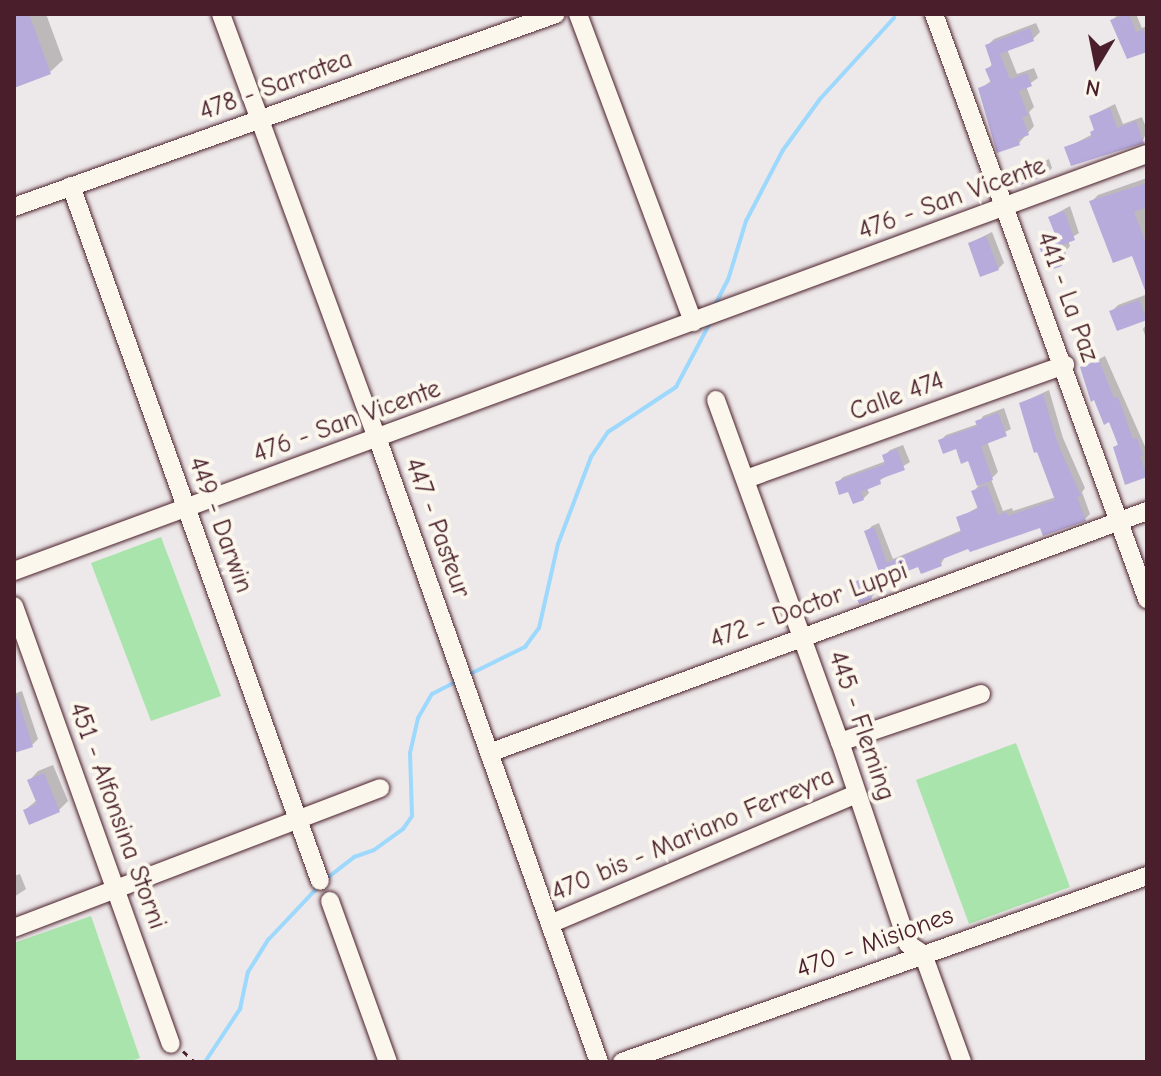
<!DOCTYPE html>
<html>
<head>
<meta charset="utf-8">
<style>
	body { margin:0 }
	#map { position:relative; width:1161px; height:1076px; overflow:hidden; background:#ede8e9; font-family:"Comic Neue",sans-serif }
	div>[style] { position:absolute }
	.green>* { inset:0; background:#a8e4ab }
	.shadow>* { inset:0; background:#0003 }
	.stream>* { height:4px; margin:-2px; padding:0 2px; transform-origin:2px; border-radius:2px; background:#9dd8fd }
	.building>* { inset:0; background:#b7abdc }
	.path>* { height:3px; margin-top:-1.5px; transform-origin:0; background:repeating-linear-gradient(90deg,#4a1f2b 0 6px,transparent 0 12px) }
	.roads { filter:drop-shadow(0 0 2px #4a1f2b) drop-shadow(0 0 2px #4a1f2b) }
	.minor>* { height:18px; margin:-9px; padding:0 9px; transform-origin:9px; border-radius:9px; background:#fbf7ec }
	span { translate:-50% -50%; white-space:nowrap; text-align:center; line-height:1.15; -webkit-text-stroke:8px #fbf7ec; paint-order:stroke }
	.street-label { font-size:26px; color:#4a1f2b }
	.frame { position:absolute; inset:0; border:16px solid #4a1f2b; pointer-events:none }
	.north { position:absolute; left:1057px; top:24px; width:80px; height:80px; -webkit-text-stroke:6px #fbf7ec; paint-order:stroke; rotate:190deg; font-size:22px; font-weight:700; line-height:32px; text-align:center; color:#4a1f2b }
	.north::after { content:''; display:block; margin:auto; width:28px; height:36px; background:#4a1f2b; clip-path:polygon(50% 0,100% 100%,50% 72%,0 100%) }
</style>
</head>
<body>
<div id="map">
	<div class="green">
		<i style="clip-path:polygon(161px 537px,221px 696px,151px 721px,91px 563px)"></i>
		<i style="clip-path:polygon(1016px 743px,1070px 887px,969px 924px,916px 780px)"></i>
		<i style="clip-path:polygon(91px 916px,140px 1058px,128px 1062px,14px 1062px,14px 943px)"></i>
	</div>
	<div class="shadow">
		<i style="clip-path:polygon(14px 14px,46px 14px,63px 60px,50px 72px,14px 86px)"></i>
		<i style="clip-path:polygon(1136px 14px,1142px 28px,1147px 26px,1147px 50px,1128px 57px,1112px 20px,1119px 14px)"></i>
		<i style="clip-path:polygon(1036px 23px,1040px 32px,1033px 39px,1007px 49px,1017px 74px,1034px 68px,1038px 78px,1026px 86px,1034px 107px,1029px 112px,1034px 126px,1019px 143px,980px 89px,992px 80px,988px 69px,993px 63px,987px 46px,994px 39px)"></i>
		<i style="clip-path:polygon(1115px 104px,1123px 124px,1142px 117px,1147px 130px,1143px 141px,1066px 148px,1093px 134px,1096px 129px,1091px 116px)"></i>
		<i style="clip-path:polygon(1049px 159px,1052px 168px,1046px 174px,1013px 176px)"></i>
		<i style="clip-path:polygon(1147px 178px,1147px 291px,1133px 254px,1091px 202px,1098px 195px)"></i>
		<i style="clip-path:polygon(1070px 206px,1079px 233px,1068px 240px,1070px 246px,1065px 252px,1067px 258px,1061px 264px,1039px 241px,1056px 232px,1050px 217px)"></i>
		<i style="clip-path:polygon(992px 232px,1004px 263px,998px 269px,970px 243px)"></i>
		<i style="clip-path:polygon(1145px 295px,1146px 319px,1112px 311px,1118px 305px)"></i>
		<i style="clip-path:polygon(1147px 324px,1147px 342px,1143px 329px)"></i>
		<i style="clip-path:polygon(1105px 356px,1147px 451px,1147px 474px,1126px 482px,1115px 447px,1120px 443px,1082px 368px)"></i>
		<i style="clip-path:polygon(1049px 390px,1063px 438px,1085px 488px,1082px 492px,1090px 514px,1085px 519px,1041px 526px,970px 547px,946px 555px,941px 564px,919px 565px,874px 587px,876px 592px,871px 598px,853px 584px,880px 570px,866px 532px,872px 526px,879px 523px,893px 559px,962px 530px,959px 518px,980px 506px,974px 491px,979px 485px,970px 459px,957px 447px,940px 441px,946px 435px,978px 424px,983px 416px,1004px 408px,1011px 429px,987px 441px,998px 472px,991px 479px,1003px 511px,1012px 508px,1013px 511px,1056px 497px,1021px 403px)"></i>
		<i style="clip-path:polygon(903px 445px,910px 462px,867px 488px,869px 493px,863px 499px,837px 483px,843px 477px,886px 461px,884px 456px,890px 450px)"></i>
		<i style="clip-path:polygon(22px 691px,38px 739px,32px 745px,14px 745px,14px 694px)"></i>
		<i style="clip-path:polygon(53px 765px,68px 801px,59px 810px,25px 810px,37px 800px,29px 781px,38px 771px)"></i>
		<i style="clip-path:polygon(20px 874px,26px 889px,14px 897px,14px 876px)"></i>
	</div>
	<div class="stream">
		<i style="left:714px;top:307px;width:30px;rotate:-63deg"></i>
		<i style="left:728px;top:280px;width:62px;rotate:-73deg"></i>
		<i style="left:746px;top:221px;width:80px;rotate:-62.5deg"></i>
		<i style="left:783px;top:150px;width:63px;rotate:-54deg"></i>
		<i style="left:820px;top:99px;width:110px;rotate:-47.6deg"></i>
		<i style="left:468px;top:675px;width:64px;rotate:-26.2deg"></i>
		<i style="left:525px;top:647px;width:24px;rotate:-54deg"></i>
		<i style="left:539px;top:628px;width:86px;rotate:-77.3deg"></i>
		<i style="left:558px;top:544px;width:93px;rotate:-69.2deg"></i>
		<i style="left:591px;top:457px;width:30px;rotate:-56deg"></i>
		<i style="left:608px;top:432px;width:82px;rotate:-33.5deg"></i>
		<i style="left:676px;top:387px;width:72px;rotate:-62deg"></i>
		<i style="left:326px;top:879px;width:36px;rotate:-38deg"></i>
		<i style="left:354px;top:857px;width:21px;rotate:-19deg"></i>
		<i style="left:374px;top:850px;width:36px;rotate:-36deg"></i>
		<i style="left:403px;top:829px;width:16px;rotate:-55deg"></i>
		<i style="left:412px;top:816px;width:63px;rotate:-91.8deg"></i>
		<i style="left:410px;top:753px;width:36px;rotate:-77deg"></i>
		<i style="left:418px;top:718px;width:28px;rotate:-60deg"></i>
		<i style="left:432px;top:694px;width:28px;rotate:-27deg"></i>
		<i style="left:205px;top:1062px;width:64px;rotate:-56.6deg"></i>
		<i style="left:240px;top:1009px;width:38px;rotate:-78deg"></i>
		<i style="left:248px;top:972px;width:39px;rotate:-58deg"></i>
		<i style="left:269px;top:939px;width:74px;rotate:-46.6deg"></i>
	</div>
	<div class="building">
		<i style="clip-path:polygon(14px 14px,29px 14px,51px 74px,14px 88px)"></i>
		<i style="clip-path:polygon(1129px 14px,1136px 32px,1144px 29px,1147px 52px,1127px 59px,1110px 20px)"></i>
		<i style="clip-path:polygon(1030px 28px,1034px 41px,1000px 54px,1010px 79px,1027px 73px,1032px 86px,1019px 91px,1028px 115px,1022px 117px,1029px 135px,1018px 139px,1020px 145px,997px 153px,978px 88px,991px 83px,985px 69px,992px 66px,985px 45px)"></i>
		<i style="clip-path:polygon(1110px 108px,1117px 128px,1136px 121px,1144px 143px,1071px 166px,1064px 147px,1092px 137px,1090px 132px,1094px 130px,1089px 116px)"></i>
		<i style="clip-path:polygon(1043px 163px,1047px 175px,1015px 187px,1011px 175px)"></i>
		<i style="clip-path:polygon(1147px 183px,1147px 207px,1134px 212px,1147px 245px,1146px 293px,1132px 256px,1113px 263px,1089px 201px)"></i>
		<i style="clip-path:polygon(1064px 211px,1075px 240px,1062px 245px,1066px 254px,1059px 256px,1062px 266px,1048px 271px,1037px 241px,1055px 234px,1048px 217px)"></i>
		<i style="clip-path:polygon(986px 236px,999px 270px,980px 277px,968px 243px)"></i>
		<i style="clip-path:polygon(1139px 300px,1147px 320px,1117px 331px,1109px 311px)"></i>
		<i style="clip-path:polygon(1099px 360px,1114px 398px,1118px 397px,1133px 439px,1137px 438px,1143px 455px,1140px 456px,1147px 477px,1125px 485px,1113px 447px,1118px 445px,1109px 422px,1104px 425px,1094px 400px,1091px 402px,1080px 367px)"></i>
		<i style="clip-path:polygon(1043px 394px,1058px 444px,1081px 496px,1077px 497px,1086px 521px,1043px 536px,1040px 528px,970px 552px,968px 549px,940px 560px,942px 566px,921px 574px,918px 567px,892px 577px,894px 582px,869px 591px,872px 599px,859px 604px,851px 583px,879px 572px,864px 531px,874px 527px,887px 563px,961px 532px,956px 517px,978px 509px,971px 491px,987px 485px,998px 515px,1006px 512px,1008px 516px,1055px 500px,1037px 452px,1034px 453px,1019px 403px)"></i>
		<i style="clip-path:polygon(998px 413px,1007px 436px,981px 446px,993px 480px,977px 486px,968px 461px,961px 464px,956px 449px,943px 454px,938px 440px,977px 426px,975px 421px)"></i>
		<i style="clip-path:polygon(897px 449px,905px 470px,880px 479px,881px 484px,861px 492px,864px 500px,853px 504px,848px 492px,839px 495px,835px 482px,885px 464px,882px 455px)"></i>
		<i style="clip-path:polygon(17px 696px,33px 747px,14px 753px,14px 697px)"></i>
		<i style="clip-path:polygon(44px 773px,60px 812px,29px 825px,23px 810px,37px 804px,27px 780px)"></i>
	</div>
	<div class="path">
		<i style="left:183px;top:1051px;width:16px;rotate:43deg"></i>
	</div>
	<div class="roads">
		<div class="minor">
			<i style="left:221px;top:14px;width:454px;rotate:69.8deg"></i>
			<i style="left:378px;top:440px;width:660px;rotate:70.44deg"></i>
			<i style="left:578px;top:14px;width:329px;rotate:69.5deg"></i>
			<i style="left:934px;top:14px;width:623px;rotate:69.99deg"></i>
			<i style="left:71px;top:186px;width:738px;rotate:70.29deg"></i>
			<i style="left:14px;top:207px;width:575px;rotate:-19.6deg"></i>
			<i style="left:716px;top:400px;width:364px;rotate:70.1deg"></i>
			<i style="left:840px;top:742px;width:213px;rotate:71.4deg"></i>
			<i style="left:908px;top:944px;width:18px;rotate:34deg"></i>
			<i style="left:923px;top:954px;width:115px;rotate:70.1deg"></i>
			<i style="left:746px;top:479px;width:339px;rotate:-19.7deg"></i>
			<i style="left:14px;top:571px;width:1207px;rotate:-20.21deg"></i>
			<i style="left:14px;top:606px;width:465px;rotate:70.3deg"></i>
			<i style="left:840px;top:742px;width:149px;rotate:-18.8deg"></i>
			<i style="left:489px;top:753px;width:701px;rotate:-20.19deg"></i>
			<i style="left:330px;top:901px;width:171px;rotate:70.2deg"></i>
			<i style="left:550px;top:924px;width:333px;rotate:-23deg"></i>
			<i style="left:14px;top:928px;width:392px;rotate:-20.9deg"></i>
			<i style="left:622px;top:1062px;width:557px;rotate:-19.51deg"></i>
		</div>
	</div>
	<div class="street-label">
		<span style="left:276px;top:86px;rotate:-20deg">478 - Sarratea</span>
		<span style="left:952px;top:199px;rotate:-20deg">476 - San Vicente</span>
		<span style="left:1067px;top:297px;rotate:70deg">441 - La Paz</span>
		<span style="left:897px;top:397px;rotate:-20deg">Calle 474</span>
		<span style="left:347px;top:422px;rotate:-20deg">476 - San Vicente</span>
		<span style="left:220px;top:525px;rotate:70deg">449 - Darwin</span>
		<span style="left:437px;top:528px;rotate:70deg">447 - Pasteur</span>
		<span style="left:809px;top:606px;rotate:-20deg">472 - Doctor Luppi</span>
		<span style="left:861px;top:726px;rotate:71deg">445 - Fleming</span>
		<span style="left:117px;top:816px;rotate:70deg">451 - Alfonsina Storni</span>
		<span style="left:693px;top:835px;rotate:-23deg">470 bis - Mariano Ferreyra</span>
		<span style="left:875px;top:943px;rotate:-20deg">470 - Misiones</span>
	</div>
	<div class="frame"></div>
	<div class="north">N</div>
</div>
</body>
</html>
